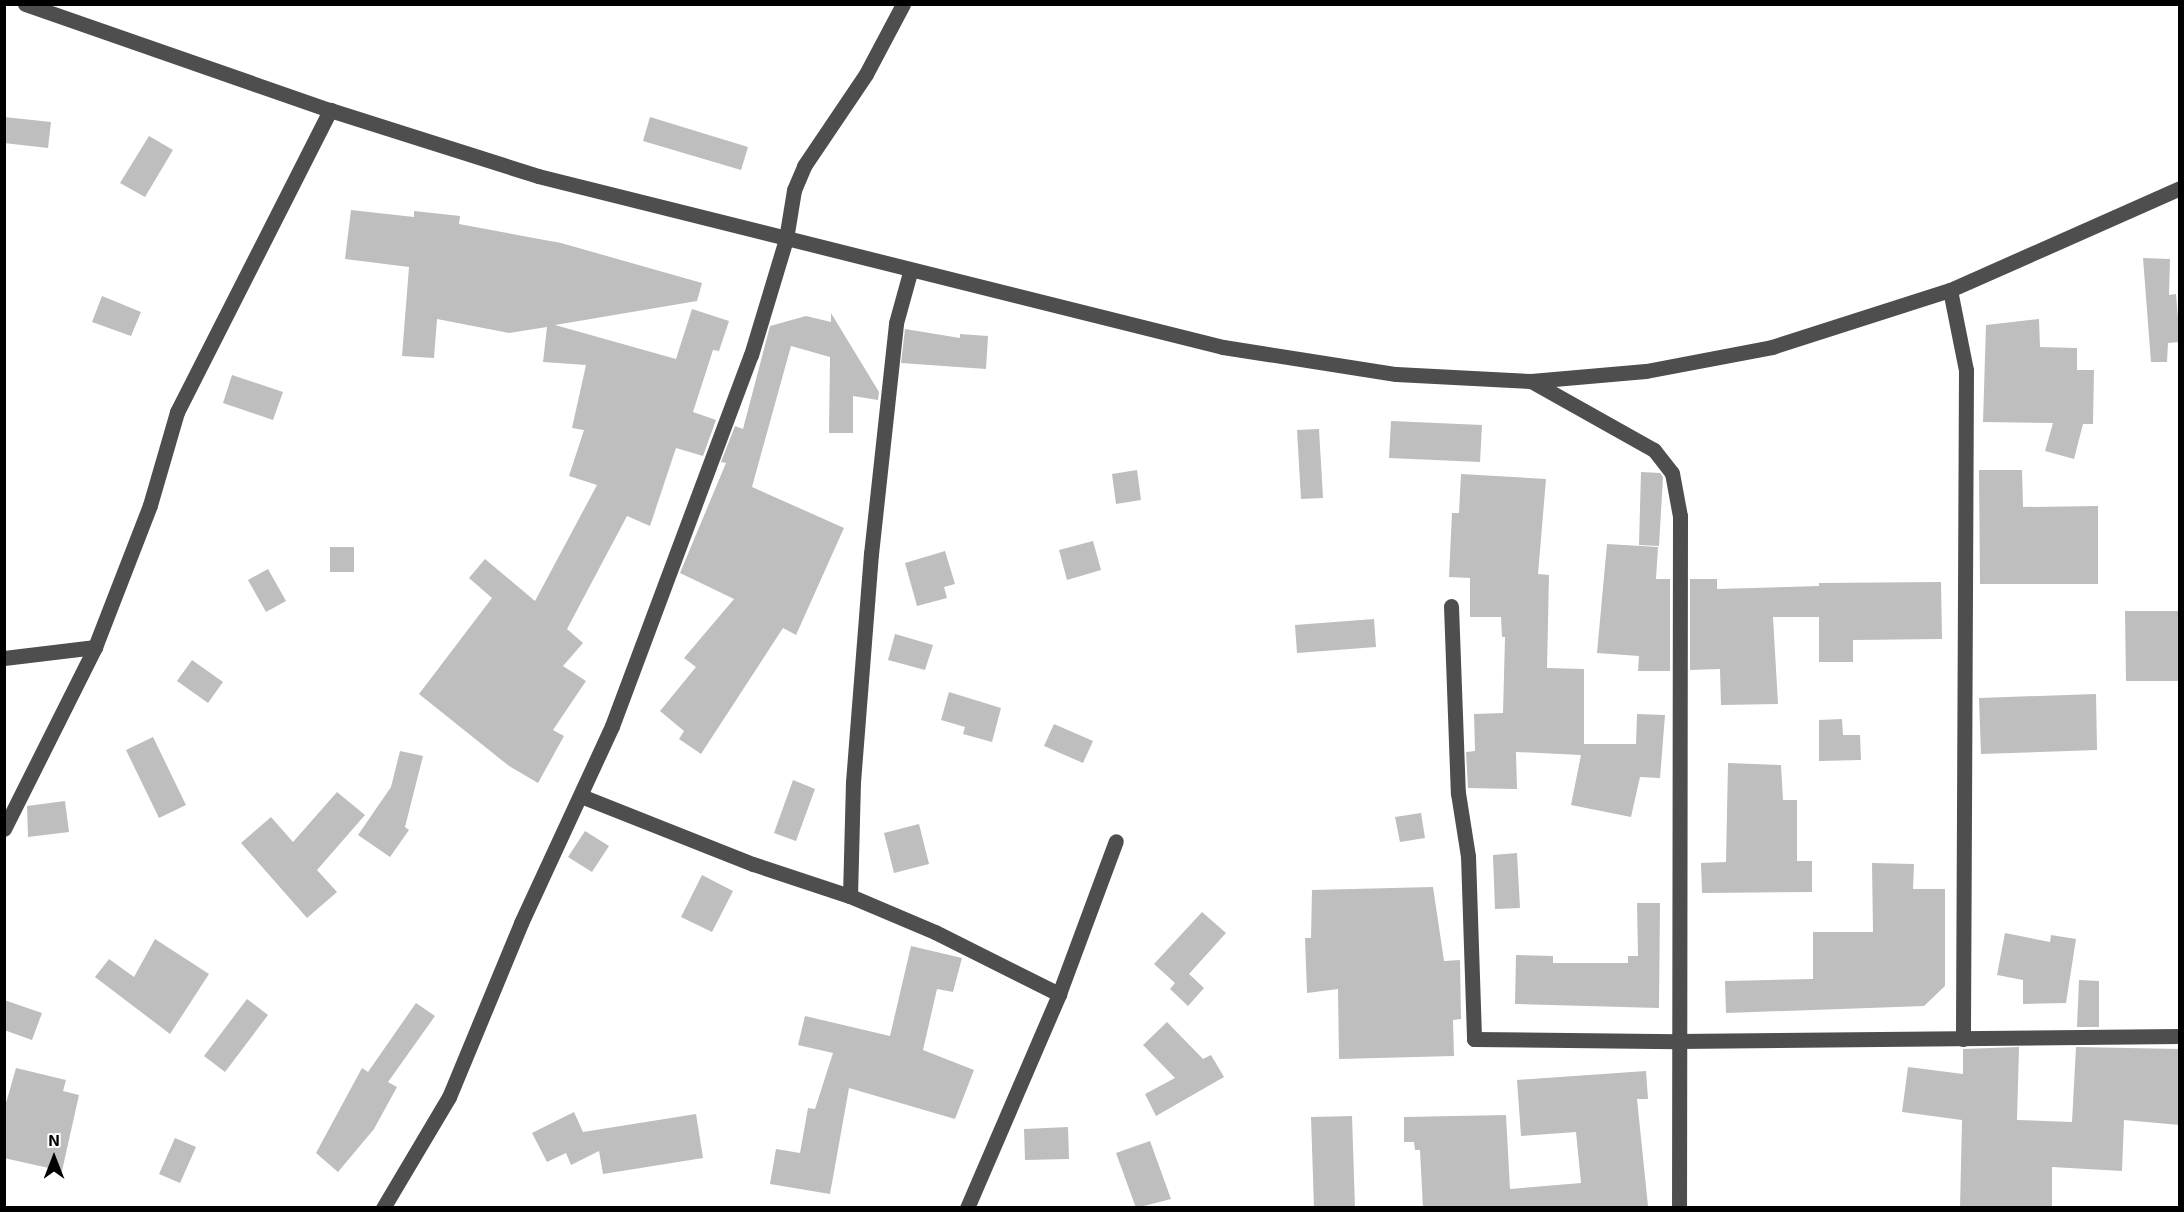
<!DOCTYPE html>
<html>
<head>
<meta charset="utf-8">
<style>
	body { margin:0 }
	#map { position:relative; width:2184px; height:1212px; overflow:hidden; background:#fff; font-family:"Exo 2",sans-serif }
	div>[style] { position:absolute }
	.building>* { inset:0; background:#bebebe }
	.minor>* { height:15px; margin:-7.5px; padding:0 7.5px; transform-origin:7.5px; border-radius:7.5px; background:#4e4e4e }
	span { translate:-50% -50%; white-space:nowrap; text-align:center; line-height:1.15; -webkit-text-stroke:5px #fff; paint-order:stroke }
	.frame { position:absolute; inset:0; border:6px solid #000; pointer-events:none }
	.north { position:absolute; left:24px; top:1128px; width:60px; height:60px; -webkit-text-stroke:4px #fff; paint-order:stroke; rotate:0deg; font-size:16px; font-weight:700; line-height:24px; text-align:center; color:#000 }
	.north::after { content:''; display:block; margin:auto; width:21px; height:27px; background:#000; clip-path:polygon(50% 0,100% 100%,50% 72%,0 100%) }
</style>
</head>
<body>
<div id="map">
	<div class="building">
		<i style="clip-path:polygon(4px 117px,51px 122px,48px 148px,4px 143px)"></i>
		<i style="clip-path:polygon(650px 117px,748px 147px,741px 170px,643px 141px)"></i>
		<i style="clip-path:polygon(149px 136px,173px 150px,145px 197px,120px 183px)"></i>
		<i style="clip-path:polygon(351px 210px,414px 217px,414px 211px,460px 216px,459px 224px,561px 243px,702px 283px,697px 301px,555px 325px,676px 359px,692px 309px,729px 321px,719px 351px,713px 350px,693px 412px,716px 420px,703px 456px,676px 448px,650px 526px,627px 516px,567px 629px,583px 643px,563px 666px,586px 681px,553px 730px,564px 736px,538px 783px,509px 766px,419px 694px,492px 598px,469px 578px,485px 559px,535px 601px,597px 485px,569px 476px,584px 430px,572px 428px,586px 365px,543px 362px,547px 327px,509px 333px,437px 319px,434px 358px,402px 356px,409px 267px,345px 259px)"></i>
		<i style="clip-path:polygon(2143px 258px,2170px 259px,2169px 295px,2176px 294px,2180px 342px,2168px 343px,2167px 362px,2151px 362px)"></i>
		<i style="clip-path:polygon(102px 296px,141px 312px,131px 336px,92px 322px)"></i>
		<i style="clip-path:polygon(831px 313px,879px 392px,878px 400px,853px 396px,853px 433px,829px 433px,830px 357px,791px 346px,752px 487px,844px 528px,796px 635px,783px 628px,701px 754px,679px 739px,684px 731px,660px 711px,696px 667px,684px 658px,734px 599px,680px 573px,726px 463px,721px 462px,735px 426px,743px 429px,770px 326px,806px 316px,831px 322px)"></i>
		<i style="clip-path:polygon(2039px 319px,2040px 347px,2077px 348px,2077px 370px,2094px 370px,2093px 424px,2083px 424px,2074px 459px,2045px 451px,2053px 423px,1983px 422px,1986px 325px)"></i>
		<i style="clip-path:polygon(905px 329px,960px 338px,960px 334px,988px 336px,986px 369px,901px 363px)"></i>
		<i style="clip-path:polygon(232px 375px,283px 392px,273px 420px,223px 403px)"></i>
		<i style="clip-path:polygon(1391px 421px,1482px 425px,1480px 462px,1389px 458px)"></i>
		<i style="clip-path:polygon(1319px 429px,1323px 498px,1301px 499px,1297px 430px)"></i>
		<i style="clip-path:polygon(1137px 470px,1141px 500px,1116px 504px,1112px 474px)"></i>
		<i style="clip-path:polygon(1979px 470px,2022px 470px,2023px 507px,2098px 506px,2098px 584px,1980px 584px)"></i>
		<i style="clip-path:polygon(1641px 472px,1660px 473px,1663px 477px,1659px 546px,1639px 545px)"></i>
		<i style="clip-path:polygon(1461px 474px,1546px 479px,1538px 574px,1549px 575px,1547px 668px,1584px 669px,1584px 744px,1636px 744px,1637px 714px,1665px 715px,1660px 778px,1640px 777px,1631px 817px,1571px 805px,1581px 755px,1516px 752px,1517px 789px,1468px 788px,1466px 752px,1475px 751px,1474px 714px,1503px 713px,1505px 637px,1502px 637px,1501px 617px,1470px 617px,1470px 578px,1449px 577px,1452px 513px,1459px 513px)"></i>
		<i style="clip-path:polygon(1093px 541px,1101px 570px,1067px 580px,1059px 550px)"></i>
		<i style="clip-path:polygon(1607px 544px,1658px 547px,1656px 579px,1670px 579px,1670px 671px,1638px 671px,1639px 656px,1597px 653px)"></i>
		<i style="clip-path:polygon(330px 547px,354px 547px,354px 572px,330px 572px)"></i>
		<i style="clip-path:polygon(945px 551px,955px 584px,944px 587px,947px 598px,917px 606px,905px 563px)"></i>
		<i style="clip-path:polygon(268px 569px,286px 601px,266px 612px,248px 580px)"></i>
		<i style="clip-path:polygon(1690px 579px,1717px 579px,1717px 589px,1819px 586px,1819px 583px,1941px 582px,1942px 639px,1853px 640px,1853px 662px,1819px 662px,1819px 617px,1773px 617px,1778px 704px,1721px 705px,1720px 669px,1690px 670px)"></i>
		<i style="clip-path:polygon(2125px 611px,2180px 611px,2180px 681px,2126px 681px)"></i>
		<i style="clip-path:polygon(1374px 619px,1376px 647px,1297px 653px,1295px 625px)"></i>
		<i style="clip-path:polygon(895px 634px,933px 645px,925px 670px,888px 660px)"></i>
		<i style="clip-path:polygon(192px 660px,223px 682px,208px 703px,177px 681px)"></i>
		<i style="clip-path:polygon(949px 692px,1001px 708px,992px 742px,963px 734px,965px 727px,941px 720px)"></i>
		<i style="clip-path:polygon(2096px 694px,2097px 750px,1981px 754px,1979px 698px)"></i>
		<i style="clip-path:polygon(1842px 719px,1843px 735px,1860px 735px,1861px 760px,1819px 761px,1819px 720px)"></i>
		<i style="clip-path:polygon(1054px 724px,1093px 741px,1083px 763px,1044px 746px)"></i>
		<i style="clip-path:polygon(153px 737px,186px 805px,159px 818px,126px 750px)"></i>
		<i style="clip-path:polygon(400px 751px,423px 756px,405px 827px,409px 830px,390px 857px,358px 835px,391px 787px)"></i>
		<i style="clip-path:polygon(1728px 763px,1781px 765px,1783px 800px,1797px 800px,1797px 861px,1812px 861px,1812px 892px,1702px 893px,1701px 863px,1726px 862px)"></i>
		<i style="clip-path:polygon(793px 780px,815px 789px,796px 841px,774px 833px)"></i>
		<i style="clip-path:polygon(337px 792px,365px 815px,317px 870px,337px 892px,307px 918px,241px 843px,271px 817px,293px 842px)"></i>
		<i style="clip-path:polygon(65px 801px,69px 832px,28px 837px,27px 806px)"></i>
		<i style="clip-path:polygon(1421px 813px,1425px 838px,1400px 842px,1395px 817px)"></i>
		<i style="clip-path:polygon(919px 824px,929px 864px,894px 873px,884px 833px)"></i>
		<i style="clip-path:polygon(585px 831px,609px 846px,592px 872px,568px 857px)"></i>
		<i style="clip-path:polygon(1517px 853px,1520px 908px,1495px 909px,1493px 855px)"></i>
		<i style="clip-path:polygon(1872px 863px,1914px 864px,1913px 889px,1945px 889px,1945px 986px,1924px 1006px,1726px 1013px,1725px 981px,1813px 979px,1813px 932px,1873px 932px)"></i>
		<i style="clip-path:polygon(702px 875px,733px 891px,712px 932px,681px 917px)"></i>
		<i style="clip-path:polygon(1433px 887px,1444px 961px,1460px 960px,1461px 1019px,1453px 1020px,1454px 1056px,1339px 1059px,1338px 989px,1307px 993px,1305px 938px,1311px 938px,1312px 890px)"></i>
		<i style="clip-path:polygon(1637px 903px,1660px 903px,1659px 1008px,1515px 1004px,1516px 955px,1553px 956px,1553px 963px,1628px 963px,1628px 956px,1638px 956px)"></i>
		<i style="clip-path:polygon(1202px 912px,1226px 933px,1189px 974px,1204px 988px,1188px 1006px,1170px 989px,1175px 983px,1154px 964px)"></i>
		<i style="clip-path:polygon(2005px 933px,2050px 942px,2051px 935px,2076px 939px,2066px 1003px,2023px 1004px,2023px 980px,1997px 975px)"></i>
		<i style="clip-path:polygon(155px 939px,209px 974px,170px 1034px,95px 977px,109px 959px,134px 977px)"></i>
		<i style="clip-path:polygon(911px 946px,962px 958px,953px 992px,937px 989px,923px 1050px,974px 1070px,955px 1119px,849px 1088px,830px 1194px,770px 1184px,776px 1149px,800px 1153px,808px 1108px,815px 1109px,833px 1053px,798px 1045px,805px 1016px,890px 1036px)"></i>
		<i style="clip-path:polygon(2079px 980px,2099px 981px,2099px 1027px,2077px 1027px)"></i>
		<i style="clip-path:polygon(247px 999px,268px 1015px,225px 1072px,204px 1056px)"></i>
		<i style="clip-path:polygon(4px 1000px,42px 1013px,32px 1040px,4px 1030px)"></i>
		<i style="clip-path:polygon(416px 1003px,435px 1016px,388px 1082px,397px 1087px,374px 1129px,338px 1172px,316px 1153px,362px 1068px,368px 1072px)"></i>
		<i style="clip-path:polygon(1167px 1022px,1203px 1059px,1211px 1055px,1224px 1077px,1156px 1116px,1145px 1094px,1175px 1078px,1143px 1045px)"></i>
		<i style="clip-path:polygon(2019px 1047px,2017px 1120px,2072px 1122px,2076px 1047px,2180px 1049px,2180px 1125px,2124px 1120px,2122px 1171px,2052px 1167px,2052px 1208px,1960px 1208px,1962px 1120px,1902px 1112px,1908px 1067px,1963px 1074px,1963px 1049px)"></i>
		<i style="clip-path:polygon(16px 1068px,66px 1080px,63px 1091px,79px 1095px,62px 1171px,4px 1158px,4px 1110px)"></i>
		<i style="clip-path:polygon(1646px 1071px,1648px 1099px,1637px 1099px,1648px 1206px,1423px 1208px,1420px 1150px,1415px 1150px,1414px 1142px,1404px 1142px,1404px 1117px,1506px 1115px,1510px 1189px,1581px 1183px,1576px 1132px,1521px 1136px,1517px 1080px)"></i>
		<i style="clip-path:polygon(574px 1112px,583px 1132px,696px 1114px,703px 1158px,603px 1174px,599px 1151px,571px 1165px,566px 1153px,547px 1162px,532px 1133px)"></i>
		<i style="clip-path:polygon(1352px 1116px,1355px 1208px,1314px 1208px,1311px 1117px)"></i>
		<i style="clip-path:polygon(1068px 1127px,1069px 1159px,1025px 1160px,1024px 1129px)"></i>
		<i style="clip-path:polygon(175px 1138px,196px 1147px,180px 1183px,159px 1174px)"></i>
		<i style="clip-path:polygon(1150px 1141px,1171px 1199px,1136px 1208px,1116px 1153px)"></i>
	</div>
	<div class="minor">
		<i style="left:25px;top:4px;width:323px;rotate:19.2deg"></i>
		<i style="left:330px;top:110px;width:218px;rotate:17.6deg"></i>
		<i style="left:538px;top:176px;width:706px;rotate:14.02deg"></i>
		<i style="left:1223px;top:347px;width:175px;rotate:8.9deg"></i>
		<i style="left:1396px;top:374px;width:135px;rotate:3deg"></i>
		<i style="left:1531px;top:381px;width:115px;rotate:-5deg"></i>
		<i style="left:1646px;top:371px;width:128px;rotate:-10.8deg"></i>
		<i style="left:1772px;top:347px;width:187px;rotate:-17.8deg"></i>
		<i style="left:1950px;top:290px;width:252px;rotate:-23.9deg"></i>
		<i style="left:1950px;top:290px;width:82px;rotate:78.7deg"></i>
		<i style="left:1966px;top:370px;width:669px;rotate:90.26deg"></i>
		<i style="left:1531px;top:381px;width:141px;rotate:29.3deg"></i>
		<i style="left:1654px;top:450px;width:29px;rotate:52deg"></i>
		<i style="left:1672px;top:473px;width:44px;rotate:79.5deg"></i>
		<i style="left:1680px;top:516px;width:692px;rotate:90.08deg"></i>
		<i style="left:1451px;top:606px;width:187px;rotate:87.9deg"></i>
		<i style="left:1458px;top:793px;width:64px;rotate:81deg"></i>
		<i style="left:1468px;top:856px;width:183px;rotate:88.1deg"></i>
		<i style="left:1474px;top:1039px;width:204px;rotate:0.6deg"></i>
		<i style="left:1678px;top:1041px;width:502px;rotate:-0.57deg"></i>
		<i style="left:4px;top:658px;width:92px;rotate:-6.9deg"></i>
		<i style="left:581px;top:796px;width:185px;rotate:21.6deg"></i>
		<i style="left:753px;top:864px;width:102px;rotate:18.3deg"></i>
		<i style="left:850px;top:896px;width:92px;rotate:23deg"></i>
		<i style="left:935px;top:932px;width:139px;rotate:26.6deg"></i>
		<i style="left:4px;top:829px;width:203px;rotate:-63.4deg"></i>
		<i style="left:95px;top:647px;width:152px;rotate:-68.8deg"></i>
		<i style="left:150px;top:505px;width:97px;rotate:-73.8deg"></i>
		<i style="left:177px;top:412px;width:339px;rotate:-63.1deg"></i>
		<i style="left:850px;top:896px;width:114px;rotate:-88.5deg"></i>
		<i style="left:853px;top:782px;width:229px;rotate:-85.5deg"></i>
		<i style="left:871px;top:554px;width:232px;rotate:-83.8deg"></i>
		<i style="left:896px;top:323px;width:53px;rotate:-74.6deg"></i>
		<i style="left:383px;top:1208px;width:129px;rotate:-59.3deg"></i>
		<i style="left:449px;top:1097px;width:188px;rotate:-67.5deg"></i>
		<i style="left:521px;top:923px;width:217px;rotate:-65.2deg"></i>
		<i style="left:612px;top:726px;width:396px;rotate:-69.5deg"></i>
		<i style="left:751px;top:355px;width:121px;rotate:-73.2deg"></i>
		<i style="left:786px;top:239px;width:50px;rotate:-80.7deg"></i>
		<i style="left:794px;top:190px;width:26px;rotate:-67deg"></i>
		<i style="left:804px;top:166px;width:111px;rotate:-56deg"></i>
		<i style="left:866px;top:74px;width:79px;rotate:-62.1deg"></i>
		<i style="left:967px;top:1208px;width:233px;rotate:-66.7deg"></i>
		<i style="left:1059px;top:994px;width:163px;rotate:-69.6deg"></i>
	</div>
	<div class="frame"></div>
	<div class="north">N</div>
</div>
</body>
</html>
